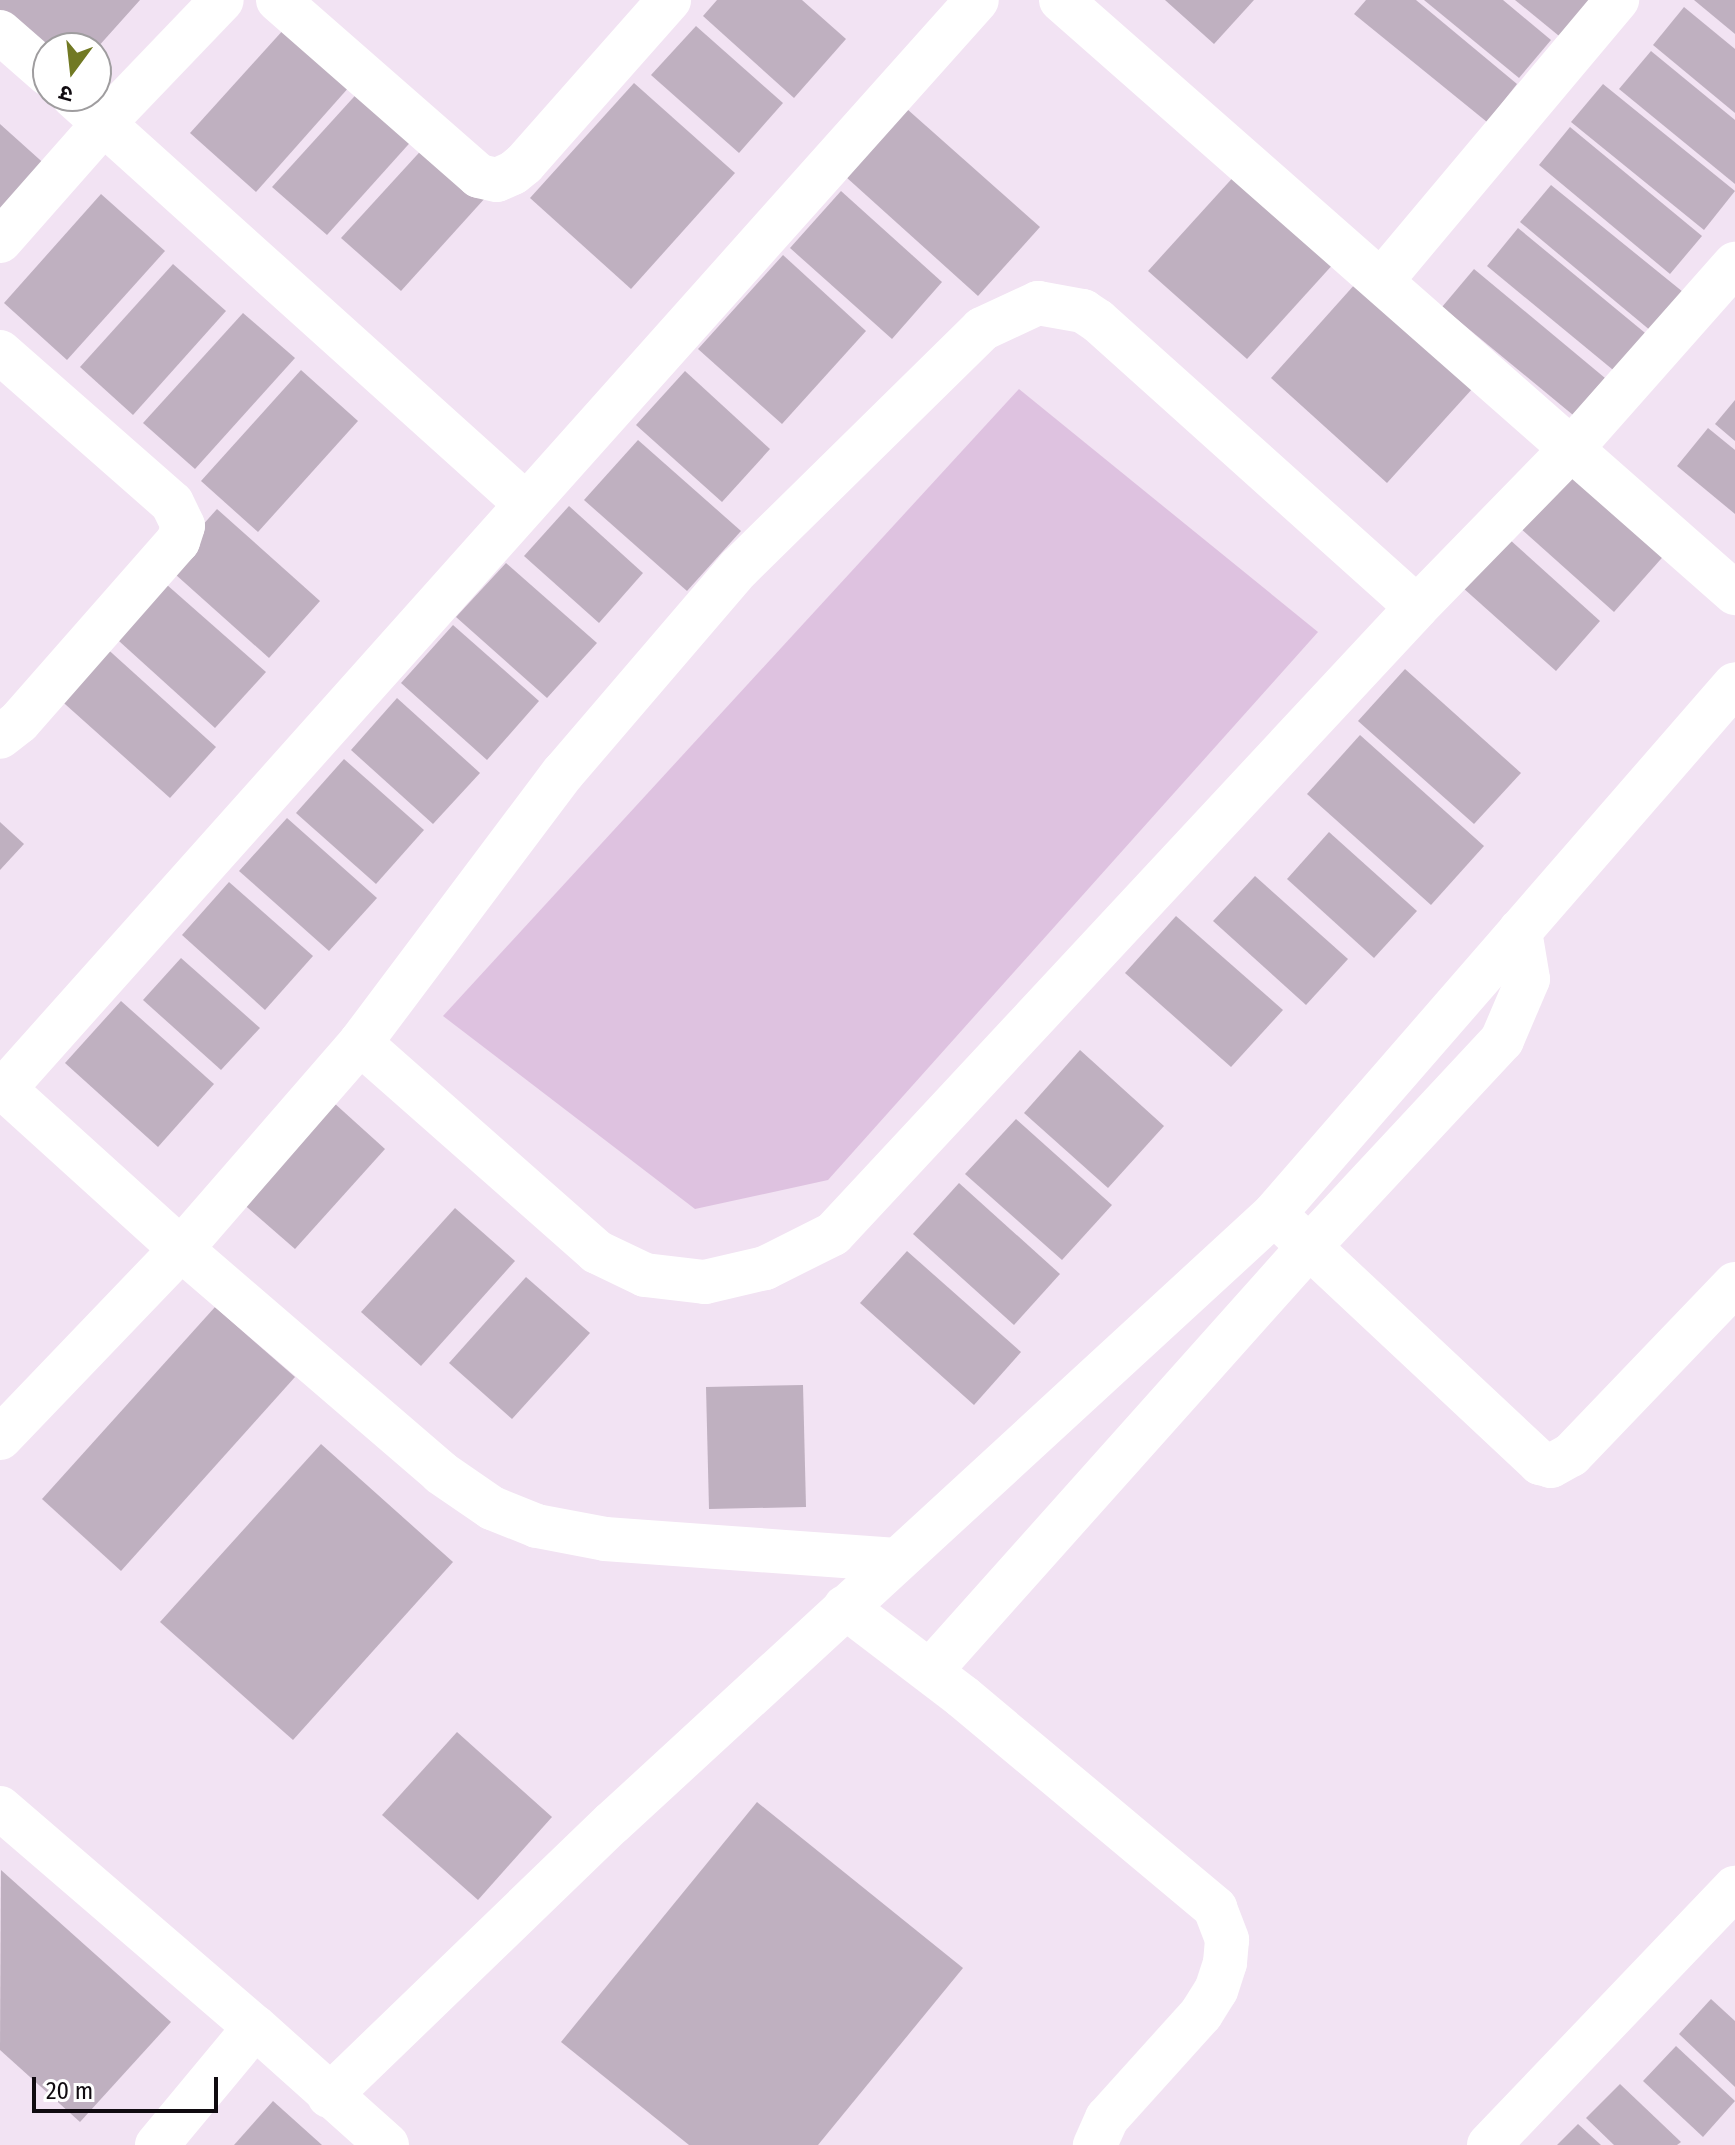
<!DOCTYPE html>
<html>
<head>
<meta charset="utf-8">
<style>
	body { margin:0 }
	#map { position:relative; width:1735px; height:2145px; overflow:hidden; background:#f2e3f3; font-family:"Fira Sans Condensed","Noto Sans Devanagari",sans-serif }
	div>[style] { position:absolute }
	.green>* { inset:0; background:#dec2e0 }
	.building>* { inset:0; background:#bfb0c0 }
	.minor>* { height:44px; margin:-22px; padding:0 22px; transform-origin:22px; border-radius:22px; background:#fff }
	span { translate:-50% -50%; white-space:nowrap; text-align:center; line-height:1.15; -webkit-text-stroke:6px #fff; paint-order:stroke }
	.north { position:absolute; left:32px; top:32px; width:80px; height:80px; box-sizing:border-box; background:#fff; border:2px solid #9f9d9f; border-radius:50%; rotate:195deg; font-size:22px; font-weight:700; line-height:32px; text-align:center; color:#100b10 }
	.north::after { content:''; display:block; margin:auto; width:28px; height:36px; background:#717923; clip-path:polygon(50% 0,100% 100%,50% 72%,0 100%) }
	.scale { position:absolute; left:32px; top:2077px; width:186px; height:36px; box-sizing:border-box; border:4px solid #100b10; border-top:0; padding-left:10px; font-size:24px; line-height:28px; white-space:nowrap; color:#100b10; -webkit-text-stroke:6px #fff; paint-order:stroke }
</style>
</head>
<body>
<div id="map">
	<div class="green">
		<i style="clip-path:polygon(1019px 389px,1318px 632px,828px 1180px,695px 1209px,443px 1016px)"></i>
	</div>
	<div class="building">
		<i style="clip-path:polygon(0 0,140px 0,97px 48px,48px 48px,48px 54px,0 11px)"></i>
		<i style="clip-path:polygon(717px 0,802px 0,846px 39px,794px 98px,703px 16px)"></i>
		<i style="clip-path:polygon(1165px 0,1254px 0,1214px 44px)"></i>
		<i style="clip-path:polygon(1366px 0,1416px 0,1517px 84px,1487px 122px,1354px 14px)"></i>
		<i style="clip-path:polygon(1424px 0,1503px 0,1551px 40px,1519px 78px)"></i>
		<i style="clip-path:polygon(1515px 0,1593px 0,1564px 40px)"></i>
		<i style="clip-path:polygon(1694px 0,1735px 0,1735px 34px)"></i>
		<i style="clip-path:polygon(1684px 7px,1735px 49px,1735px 113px,1653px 45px)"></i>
		<i style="clip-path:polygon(696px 26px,783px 103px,739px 153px,651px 75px)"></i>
		<i style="clip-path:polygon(285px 28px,350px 86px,256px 192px,190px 133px)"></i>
		<i style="clip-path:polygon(1651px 51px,1735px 120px,1735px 184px,1619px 89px)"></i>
		<i style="clip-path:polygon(634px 83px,735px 173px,631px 289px,530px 198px)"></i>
		<i style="clip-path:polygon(1603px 84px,1735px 191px,1704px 230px,1571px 122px)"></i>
		<i style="clip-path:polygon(362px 88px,416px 136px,327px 235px,272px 187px)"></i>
		<i style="clip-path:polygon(907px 109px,1040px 227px,978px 296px,846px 177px)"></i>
		<i style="clip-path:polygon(0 124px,49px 168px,0 222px)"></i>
		<i style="clip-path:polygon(1570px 127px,1702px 236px,1670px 274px,1539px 165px)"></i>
		<i style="clip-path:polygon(427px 144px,486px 197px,401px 291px,341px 238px)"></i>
		<i style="clip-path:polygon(1237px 173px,1336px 261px,1247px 359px,1148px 271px)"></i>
		<i style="clip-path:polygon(1551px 185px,1683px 292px,1651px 331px,1520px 222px)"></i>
		<i style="clip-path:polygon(841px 191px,942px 282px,892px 339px,790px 248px)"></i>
		<i style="clip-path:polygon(101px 194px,165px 251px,67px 360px,4px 303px)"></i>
		<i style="clip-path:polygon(1518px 228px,1650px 337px,1618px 374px,1487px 266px)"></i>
		<i style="clip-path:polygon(783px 255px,866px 331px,782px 424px,698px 349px)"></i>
		<i style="clip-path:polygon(173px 264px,226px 311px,133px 415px,80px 367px)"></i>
		<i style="clip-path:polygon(1474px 269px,1605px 378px,1573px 415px,1442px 307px)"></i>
		<i style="clip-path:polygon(1356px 283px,1473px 388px,1387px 483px,1271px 378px)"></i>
		<i style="clip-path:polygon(243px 313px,295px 358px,195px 469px,143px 423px)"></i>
		<i style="clip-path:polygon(301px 370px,358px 421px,258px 532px,201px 481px)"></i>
		<i style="clip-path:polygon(685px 371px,770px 449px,722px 502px,636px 425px)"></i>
		<i style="clip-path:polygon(1735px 400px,1735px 441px,1715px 424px)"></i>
		<i style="clip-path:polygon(1708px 428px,1735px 450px,1735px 514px,1677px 466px)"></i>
		<i style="clip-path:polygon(638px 440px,741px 531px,687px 591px,584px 500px)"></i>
		<i style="clip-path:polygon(1574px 467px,1668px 551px,1614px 612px,1520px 528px)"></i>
		<i style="clip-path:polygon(569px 506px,643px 573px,599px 623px,524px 556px)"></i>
		<i style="clip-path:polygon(217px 509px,320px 601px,269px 658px,166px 566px)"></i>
		<i style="clip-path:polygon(1499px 530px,1600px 621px,1556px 671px,1453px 579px)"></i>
		<i style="clip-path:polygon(506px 563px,597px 643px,547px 698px,456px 617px)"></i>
		<i style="clip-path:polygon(158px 577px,266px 672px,215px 728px,109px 632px)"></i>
		<i style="clip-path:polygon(453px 625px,539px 701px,487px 760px,401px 683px)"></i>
		<i style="clip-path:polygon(103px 645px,216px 747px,170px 798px,56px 696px)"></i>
		<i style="clip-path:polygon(1405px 669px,1521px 773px,1474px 824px,1358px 721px)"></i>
		<i style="clip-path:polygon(397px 698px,480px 773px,433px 824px,351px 750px)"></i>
		<i style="clip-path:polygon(1360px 735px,1484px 846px,1431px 905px,1307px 794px)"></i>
		<i style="clip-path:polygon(344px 759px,424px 830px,376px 884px,296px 813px)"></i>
		<i style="clip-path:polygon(287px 818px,377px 898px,329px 951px,239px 871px)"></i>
		<i style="clip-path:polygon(0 822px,24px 844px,0 870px)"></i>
		<i style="clip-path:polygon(1329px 832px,1417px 911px,1374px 958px,1287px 879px)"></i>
		<i style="clip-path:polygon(1255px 876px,1348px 959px,1306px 1005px,1213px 921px)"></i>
		<i style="clip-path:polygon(229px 882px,313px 956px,265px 1010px,182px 935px)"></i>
		<i style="clip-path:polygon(1176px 916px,1283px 1010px,1231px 1067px,1125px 973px)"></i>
		<i style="clip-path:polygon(181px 958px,260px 1028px,221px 1070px,143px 1000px)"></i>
		<i style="clip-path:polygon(121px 1001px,214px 1084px,158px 1147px,65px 1063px)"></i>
		<i style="clip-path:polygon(1080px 1050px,1164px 1126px,1108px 1188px,1024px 1113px)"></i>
		<i style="clip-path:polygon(323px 1093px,385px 1149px,295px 1249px,233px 1195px)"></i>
		<i style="clip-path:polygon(1016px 1119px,1112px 1205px,1062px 1260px,965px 1174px)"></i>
		<i style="clip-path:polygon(959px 1183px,1060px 1274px,1014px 1325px,913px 1234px)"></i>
		<i style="clip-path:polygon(455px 1208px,515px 1261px,421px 1366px,361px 1312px)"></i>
		<i style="clip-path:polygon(907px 1251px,1021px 1352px,974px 1405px,860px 1303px)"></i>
		<i style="clip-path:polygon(526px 1277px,590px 1333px,512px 1419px,449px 1363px)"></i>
		<i style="clip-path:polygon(215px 1307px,295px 1377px,121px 1571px,42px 1499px)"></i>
		<i style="clip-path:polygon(803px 1385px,806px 1507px,709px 1509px,706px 1387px)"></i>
		<i style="clip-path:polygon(321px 1444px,453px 1562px,293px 1740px,160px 1622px)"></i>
		<i style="clip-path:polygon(457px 1732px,552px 1817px,478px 1900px,382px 1815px)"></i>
		<i style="clip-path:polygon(757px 1802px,963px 1968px,818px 2145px,689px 2145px,561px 2042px)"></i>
		<i style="clip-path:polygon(1px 1870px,171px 2022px,80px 2122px,0 2050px)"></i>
		<i style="clip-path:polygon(1711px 1999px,1735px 2021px,1735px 2087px,1679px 2034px)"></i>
		<i style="clip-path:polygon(1676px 2046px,1735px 2101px,1703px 2137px,1643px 2081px)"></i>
		<i style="clip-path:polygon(1620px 2084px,1681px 2142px,1677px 2145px,1614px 2145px,1586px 2118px)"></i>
		<i style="clip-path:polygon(273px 2101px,322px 2145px,234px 2145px)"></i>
		<i style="clip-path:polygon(1578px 2124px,1601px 2145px,1557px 2145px)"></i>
	</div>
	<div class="minor">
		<i style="left:278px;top:0;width:267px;rotate:41.2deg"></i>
		<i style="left:479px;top:176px;width:18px;rotate:13deg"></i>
		<i style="left:497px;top:180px;width:17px;rotate:-24deg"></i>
		<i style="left:513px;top:173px;width:14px;rotate:-39deg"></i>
		<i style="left:524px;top:164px;width:219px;rotate:-48.5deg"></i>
		<i style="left:1061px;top:0;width:898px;rotate:41.34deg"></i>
		<i style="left:0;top:32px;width:64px;rotate:41.2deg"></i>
		<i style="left:73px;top:96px;width:610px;rotate:42.01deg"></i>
		<i style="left:0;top:241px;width:157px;rotate:-48.6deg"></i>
		<i style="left:104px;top:123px;width:170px;rotate:-46.2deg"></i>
		<i style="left:1382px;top:280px;width:366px;rotate:-50deg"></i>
		<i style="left:0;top:352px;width:229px;rotate:41.3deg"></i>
		<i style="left:172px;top:503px;width:25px;rotate:64deg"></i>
		<i style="left:183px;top:526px;width:16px;rotate:108deg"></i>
		<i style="left:178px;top:541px;width:241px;rotate:131.3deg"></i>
		<i style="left:19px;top:722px;width:24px;rotate:142deg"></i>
		<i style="left:360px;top:1043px;width:316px;rotate:41.4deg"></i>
		<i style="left:597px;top:1252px;width:53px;rotate:25.6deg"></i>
		<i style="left:645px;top:1275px;width:60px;rotate:6.7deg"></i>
		<i style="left:705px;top:1282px;width:62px;rotate:-13.1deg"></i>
		<i style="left:765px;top:1268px;width:76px;rotate:-26.6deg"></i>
		<i style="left:833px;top:1234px;width:857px;rotate:-47.03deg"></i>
		<i style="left:1417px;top:607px;width:222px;rotate:-45.7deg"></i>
		<i style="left:1572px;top:448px;width:246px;rotate:-48.5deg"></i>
		<i style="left:0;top:1085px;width:244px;rotate:42.2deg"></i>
		<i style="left:181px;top:1249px;width:343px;rotate:40.7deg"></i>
		<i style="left:441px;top:1473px;width:62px;rotate:34.5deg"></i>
		<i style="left:492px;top:1508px;width:48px;rotate:21.8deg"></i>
		<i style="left:537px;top:1526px;width:69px;rotate:10.8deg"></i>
		<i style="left:605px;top:1539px;width:292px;rotate:4.1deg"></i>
		<i style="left:4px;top:1089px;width:1460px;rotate:-48.22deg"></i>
		<i style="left:1287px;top:1226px;width:347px;rotate:43.1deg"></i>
		<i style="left:1540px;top:1463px;width:11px;rotate:15deg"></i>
		<i style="left:1551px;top:1466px;width:23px;rotate:-29deg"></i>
		<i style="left:1571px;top:1455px;width:237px;rotate:-46.2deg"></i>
		<i style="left:0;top:1438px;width:262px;rotate:-46.2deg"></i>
		<i style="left:181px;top:1249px;width:273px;rotate:-49deg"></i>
		<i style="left:360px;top:1043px;width:338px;rotate:-53.1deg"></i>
		<i style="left:563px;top:773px;width:270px;rotate:-49.4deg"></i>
		<i style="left:739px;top:568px;width:341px;rotate:-44.5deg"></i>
		<i style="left:982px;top:329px;width:62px;rotate:-24.9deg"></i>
		<i style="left:1038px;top:303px;width:46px;rotate:10.1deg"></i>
		<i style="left:1083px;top:311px;width:18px;rotate:34deg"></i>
		<i style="left:1098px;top:321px;width:428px;rotate:41.9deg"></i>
		<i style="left:845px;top:1607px;width:148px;rotate:37.3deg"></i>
		<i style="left:963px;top:1697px;width:329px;rotate:39.9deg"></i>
		<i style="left:1215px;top:1908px;width:34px;rotate:69deg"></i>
		<i style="left:1227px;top:1940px;width:23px;rotate:95deg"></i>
		<i style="left:1225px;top:1963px;width:28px;rotate:108deg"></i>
		<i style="left:1216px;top:1990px;width:28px;rotate:122deg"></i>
		<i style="left:1201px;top:2014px;width:140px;rotate:132.1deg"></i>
		<i style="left:1107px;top:2118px;width:30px;rotate:114deg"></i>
		<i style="left:930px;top:1671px;width:569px;rotate:-48.21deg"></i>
		<i style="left:1309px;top:1247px;width:283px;rotate:-47deg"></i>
		<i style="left:1502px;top:1040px;width:66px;rotate:-66.9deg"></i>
		<i style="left:1528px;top:979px;width:49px;rotate:-99.5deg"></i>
		<i style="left:0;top:1808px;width:336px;rotate:40.7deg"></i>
		<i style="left:255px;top:2027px;width:177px;rotate:41.8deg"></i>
		<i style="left:329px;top:2096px;width:393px;rotate:-44deg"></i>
		<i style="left:612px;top:1823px;width:900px;rotate:-42.61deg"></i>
		<i style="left:1274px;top:1214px;width:702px;rotate:-48.98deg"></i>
		<i style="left:157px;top:2145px;width:153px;rotate:-50.3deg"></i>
		<i style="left:1489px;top:2145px;width:356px;rotate:-46.3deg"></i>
	</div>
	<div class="north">उ</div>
	<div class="scale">20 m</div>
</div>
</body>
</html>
